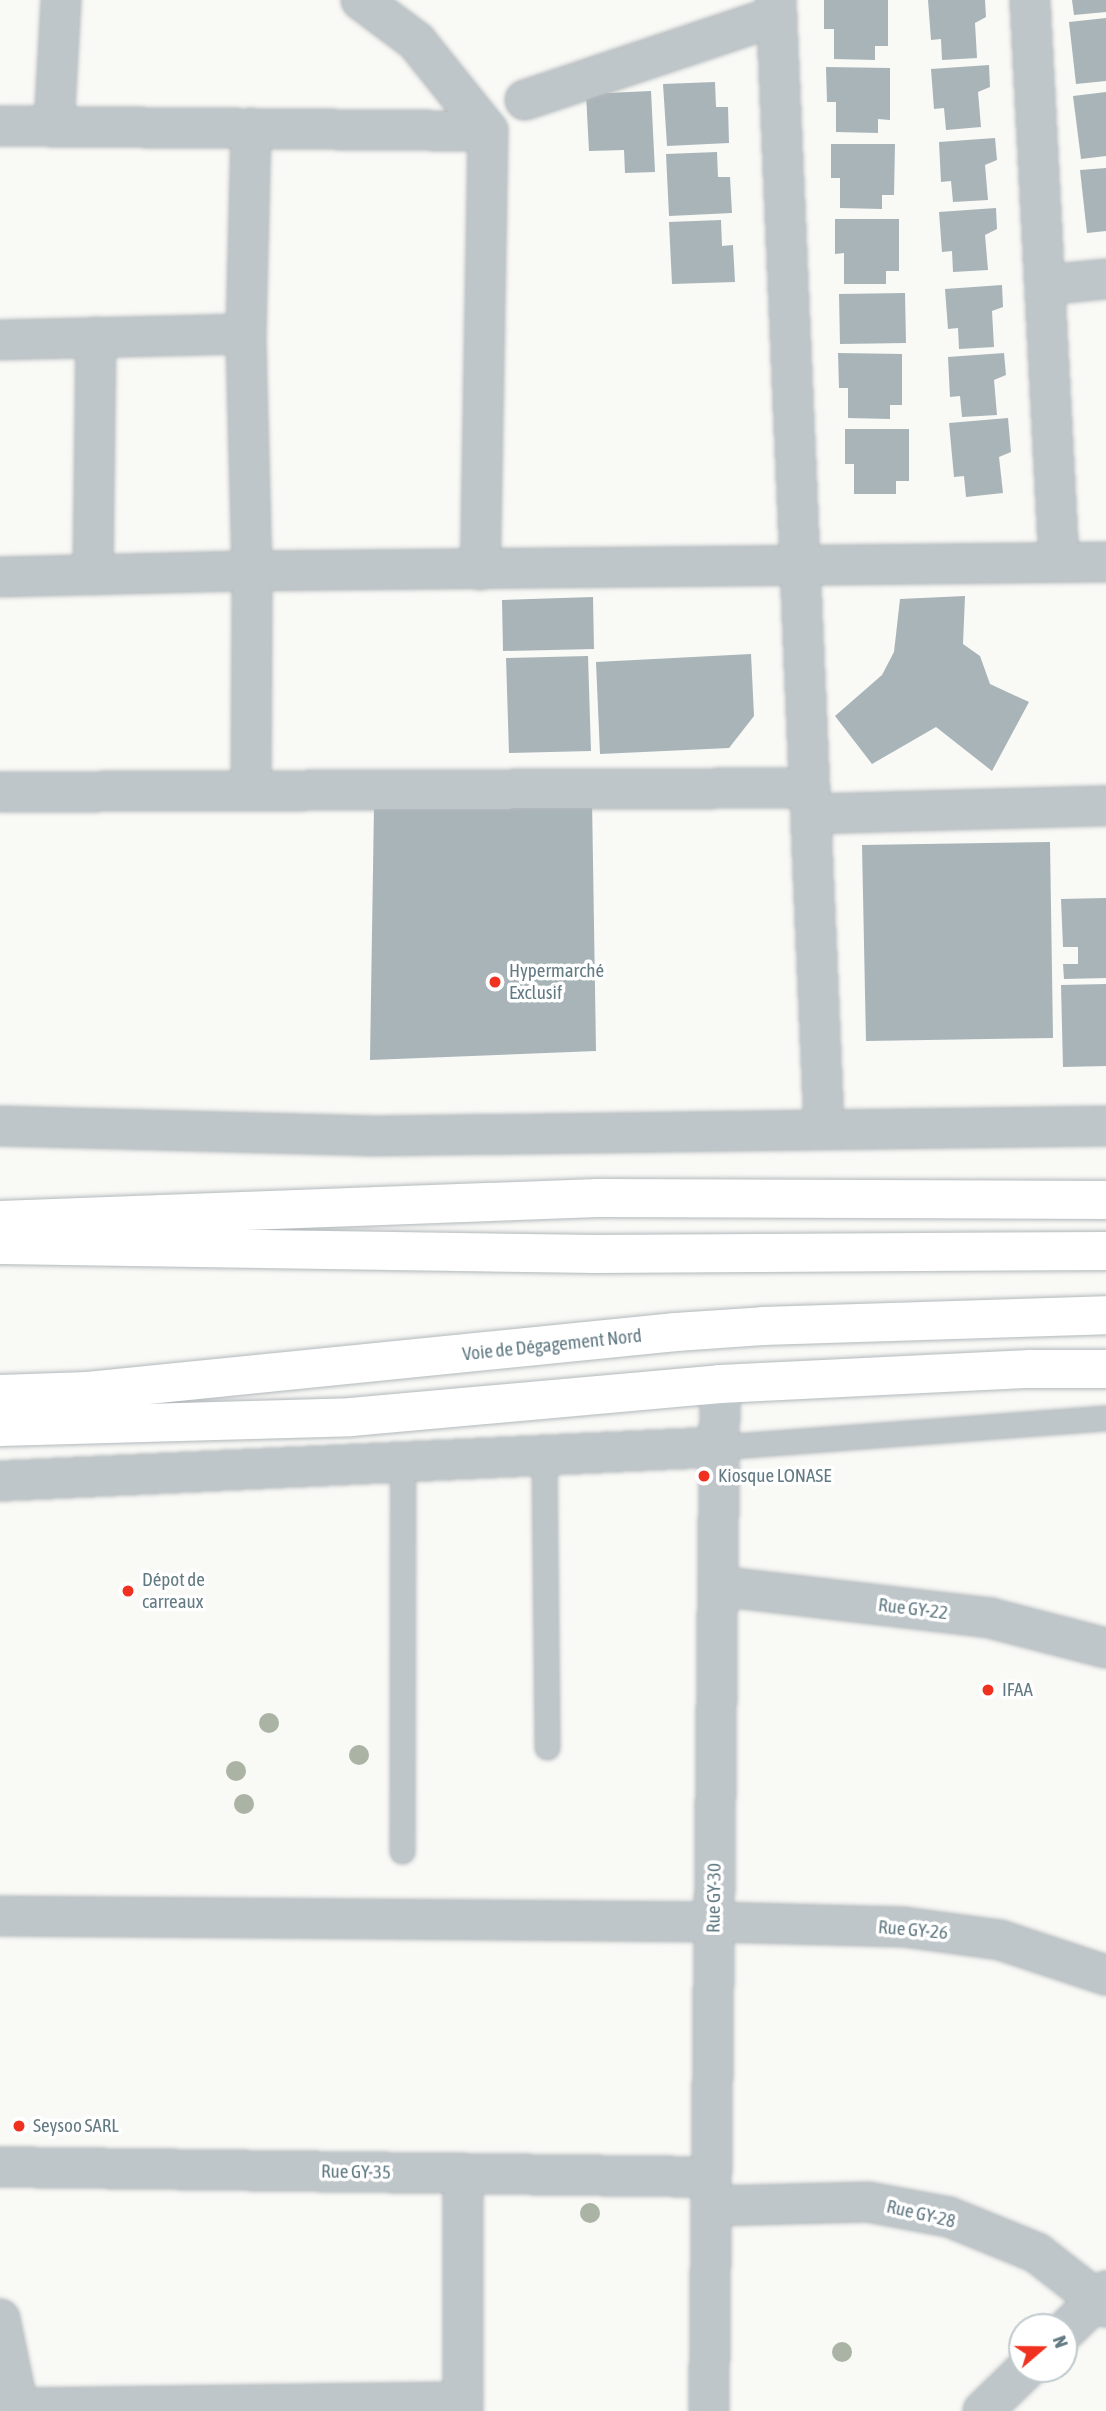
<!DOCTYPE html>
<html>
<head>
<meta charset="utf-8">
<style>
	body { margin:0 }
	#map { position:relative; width:1106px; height:2411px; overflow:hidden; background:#f9f9f6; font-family:"Asap Condensed",sans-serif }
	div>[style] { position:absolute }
	.building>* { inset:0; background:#a8b4b8 }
	.roads { filter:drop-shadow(0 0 2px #b3b9bc) drop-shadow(0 0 2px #b3b9bc) }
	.service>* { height:23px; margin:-11.5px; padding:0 11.5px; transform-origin:11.5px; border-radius:11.5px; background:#bfc6c9 }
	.minor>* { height:38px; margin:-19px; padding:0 19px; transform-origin:19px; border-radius:19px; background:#bfc6c9 }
	.trunk>* { height:38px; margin:-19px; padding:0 19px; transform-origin:19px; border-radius:19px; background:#fff }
	.trees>* { width:20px; height:20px; margin:-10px; border-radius:50%; background:#aab3a4 }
	.dots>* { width:19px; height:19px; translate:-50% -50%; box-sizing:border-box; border:4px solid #fff; border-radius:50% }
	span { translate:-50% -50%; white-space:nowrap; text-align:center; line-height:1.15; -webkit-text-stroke:7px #fff; paint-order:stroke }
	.poi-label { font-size:19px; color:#627a83 }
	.left { translate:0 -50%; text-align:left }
	.street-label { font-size:19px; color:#627a83 }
	.north { position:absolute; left:1008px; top:2313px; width:70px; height:70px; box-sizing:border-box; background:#fff; border:2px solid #c0cacd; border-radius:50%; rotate:70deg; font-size:19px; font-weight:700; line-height:28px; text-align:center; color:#627a83 }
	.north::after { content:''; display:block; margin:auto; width:24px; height:32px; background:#f0311f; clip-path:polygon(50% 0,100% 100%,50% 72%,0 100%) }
</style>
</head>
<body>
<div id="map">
	<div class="building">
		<i style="clip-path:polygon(824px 0,888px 0,888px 46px,875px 46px,875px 60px,834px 59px,834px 29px,824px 29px)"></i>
		<i style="clip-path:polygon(928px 0,985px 0,986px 17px,975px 23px,977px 58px,942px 60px,941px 39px,931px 40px)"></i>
		<i style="clip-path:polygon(1072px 0,1106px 0,1106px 12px,1074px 15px)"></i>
		<i style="clip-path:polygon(1106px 18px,1106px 81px,1076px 84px,1069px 22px)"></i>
		<i style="clip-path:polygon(989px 65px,990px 87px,978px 92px,981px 127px,946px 130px,944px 108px,934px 109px,931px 69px)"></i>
		<i style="clip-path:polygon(826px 67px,890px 68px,890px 120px,878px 119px,878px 133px,836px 132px,836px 102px,827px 102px)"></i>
		<i style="clip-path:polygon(715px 82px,716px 107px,728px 107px,729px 143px,667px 146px,663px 84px)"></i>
		<i style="clip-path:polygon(651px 91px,655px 172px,625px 173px,624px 150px,589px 151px,586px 94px)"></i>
		<i style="clip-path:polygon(1106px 92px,1106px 156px,1081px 159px,1073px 96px)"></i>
		<i style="clip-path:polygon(995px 138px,997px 160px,985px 165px,988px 200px,953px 202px,951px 181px,941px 182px,939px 142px)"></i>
		<i style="clip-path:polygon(831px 144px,895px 144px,894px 195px,882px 195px,882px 209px,840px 208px,840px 178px,831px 178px)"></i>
		<i style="clip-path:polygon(717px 152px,718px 177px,730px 177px,732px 213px,669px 216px,666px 154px)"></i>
		<i style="clip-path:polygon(1106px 168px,1106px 231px,1087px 233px,1080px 170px)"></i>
		<i style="clip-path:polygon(996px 208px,997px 229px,985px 235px,988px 270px,953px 272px,952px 251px,942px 252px,939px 212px)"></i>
		<i style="clip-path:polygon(835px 219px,899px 219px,899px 271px,886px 271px,886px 284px,844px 284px,844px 253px,835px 254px)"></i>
		<i style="clip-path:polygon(721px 220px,722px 246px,733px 245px,735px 282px,672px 284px,669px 222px)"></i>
		<i style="clip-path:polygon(1002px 285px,1003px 307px,992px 311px,994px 347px,959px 349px,958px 328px,948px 329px,945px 289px)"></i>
		<i style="clip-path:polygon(905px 293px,906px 343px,840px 344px,839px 294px)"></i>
		<i style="clip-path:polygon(838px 353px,902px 354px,902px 405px,890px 405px,890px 419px,848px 418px,848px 388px,839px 388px)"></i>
		<i style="clip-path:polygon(1004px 353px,1006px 375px,994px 380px,997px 415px,962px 417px,960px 396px,950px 397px,948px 357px)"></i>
		<i style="clip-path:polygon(1008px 418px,1011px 452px,999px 457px,1003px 493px,966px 497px,964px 476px,954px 477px,949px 423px)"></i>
		<i style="clip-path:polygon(845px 429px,909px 429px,909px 481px,896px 481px,896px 494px,854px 494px,854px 464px,845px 464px)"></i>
		<i style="clip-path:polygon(965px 596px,963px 644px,980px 656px,990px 684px,1029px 702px,992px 771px,936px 727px,872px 764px,835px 716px,882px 675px,894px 652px,900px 599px)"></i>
		<i style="clip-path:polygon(593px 597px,594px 649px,503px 651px,502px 600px)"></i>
		<i style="clip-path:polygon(751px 654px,754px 716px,729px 748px,600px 754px,596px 662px)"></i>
		<i style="clip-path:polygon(588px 656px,591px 751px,509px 753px,506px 658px)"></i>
		<i style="clip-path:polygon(592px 800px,596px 1051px,370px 1060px,374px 806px)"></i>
		<i style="clip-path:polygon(1050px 842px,1053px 1038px,866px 1041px,862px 845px)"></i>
		<i style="clip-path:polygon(1106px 898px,1106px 978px,1064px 979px,1063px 964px,1078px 964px,1078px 947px,1063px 947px,1061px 899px)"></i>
		<i style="clip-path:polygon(1106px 984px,1106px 1066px,1063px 1067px,1061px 985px)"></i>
	</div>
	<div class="roads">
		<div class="service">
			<i style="left:719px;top:1447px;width:388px;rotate:-4.3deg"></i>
			<i style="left:544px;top:1455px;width:292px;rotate:89.4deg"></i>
			<i style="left:402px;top:1851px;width:390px;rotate:-89.9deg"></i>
		</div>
		<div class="minor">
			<i style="left:361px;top:0;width:69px;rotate:36.7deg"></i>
			<i style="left:416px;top:41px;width:115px;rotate:51.3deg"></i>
			<i style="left:488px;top:131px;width:439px;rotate:91deg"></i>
			<i style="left:776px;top:0;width:1129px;rotate:87.56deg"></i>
			<i style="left:1030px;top:0;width:563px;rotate:87.05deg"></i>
			<i style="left:525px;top:100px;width:265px;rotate:-18.5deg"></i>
			<i style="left:0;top:126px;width:488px;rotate:0.6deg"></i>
			<i style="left:54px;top:126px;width:126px;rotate:-86.8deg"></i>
			<i style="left:1045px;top:285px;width:61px;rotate:-5.6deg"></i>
			<i style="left:0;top:340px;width:246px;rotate:-1.4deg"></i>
			<i style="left:93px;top:575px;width:238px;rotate:-89.3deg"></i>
			<i style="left:0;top:577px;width:252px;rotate:-1.4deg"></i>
			<i style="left:252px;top:571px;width:854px;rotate:-0.6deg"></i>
			<i style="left:251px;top:791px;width:220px;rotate:-89.7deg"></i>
			<i style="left:252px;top:571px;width:237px;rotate:-91.5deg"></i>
			<i style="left:246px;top:334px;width:206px;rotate:-88.6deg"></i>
			<i style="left:0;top:792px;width:810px;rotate:-0.28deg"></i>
			<i style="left:811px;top:814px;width:295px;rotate:-1.6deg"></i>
			<i style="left:0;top:1126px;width:371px;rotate:1.5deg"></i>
			<i style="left:371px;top:1136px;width:735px;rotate:-0.78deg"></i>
			<i style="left:0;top:1481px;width:720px;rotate:-2.71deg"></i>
			<i style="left:718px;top:1586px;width:274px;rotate:6.7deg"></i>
			<i style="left:990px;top:1618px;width:120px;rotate:14.5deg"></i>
			<i style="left:0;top:1916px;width:714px;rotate:0.48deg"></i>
			<i style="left:714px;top:1922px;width:190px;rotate:1.5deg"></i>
			<i style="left:904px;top:1927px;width:97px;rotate:7.7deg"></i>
			<i style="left:1000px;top:1940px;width:112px;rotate:18.3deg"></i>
			<i style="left:0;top:2167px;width:711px;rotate:0.81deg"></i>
			<i style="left:463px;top:2173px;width:238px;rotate:90deg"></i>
			<i style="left:711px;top:2206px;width:157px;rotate:-1.5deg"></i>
			<i style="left:868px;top:2202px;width:82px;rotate:10.5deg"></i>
			<i style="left:949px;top:2217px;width:95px;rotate:22.2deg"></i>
			<i style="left:1037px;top:2253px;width:88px;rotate:38deg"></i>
			<i style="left:0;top:2319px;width:94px;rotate:78.3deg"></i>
			<i style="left:1064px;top:2332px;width:59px;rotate:-44.3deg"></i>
			<i style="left:19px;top:2408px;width:444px;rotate:-0.8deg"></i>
			<i style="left:709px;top:2411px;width:1027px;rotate:-89.39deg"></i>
			<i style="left:983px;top:2411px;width:60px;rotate:-44.3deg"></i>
		</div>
		<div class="trunk">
			<i style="left:0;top:1220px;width:598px;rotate:-2.11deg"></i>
			<i style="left:598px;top:1198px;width:508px;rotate:0.23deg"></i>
			<i style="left:0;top:1245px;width:595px;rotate:0.87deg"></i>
			<i style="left:595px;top:1254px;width:511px;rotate:-0.34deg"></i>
			<i style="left:0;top:1394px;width:88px;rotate:-2deg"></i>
			<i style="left:88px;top:1391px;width:591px;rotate:-5.73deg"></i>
			<i style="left:676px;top:1332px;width:87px;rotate:-3.9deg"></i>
			<i style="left:763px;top:1326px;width:343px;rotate:-1.8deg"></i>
			<i style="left:0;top:1427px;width:351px;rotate:-1.6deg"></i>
			<i style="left:351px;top:1417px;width:370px;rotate:-5.1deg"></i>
			<i style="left:720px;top:1384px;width:310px;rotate:-2.8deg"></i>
			<i style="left:1030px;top:1369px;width:76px"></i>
		</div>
	</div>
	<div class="trees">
		<i style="left:269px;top:1723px"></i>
		<i style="left:359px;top:1755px"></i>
		<i style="left:236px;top:1771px"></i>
		<i style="left:244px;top:1804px"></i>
		<i style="left:590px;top:2213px"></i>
		<i style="left:842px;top:2352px"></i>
	</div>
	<div class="dots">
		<i style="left:495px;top:982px;background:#f0311f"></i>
		<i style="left:704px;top:1476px;background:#f0311f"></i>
		<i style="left:128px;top:1591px;background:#f0311f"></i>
		<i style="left:988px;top:1690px;background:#f0311f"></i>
		<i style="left:19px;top:2126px;background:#f0311f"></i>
	</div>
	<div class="poi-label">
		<span class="left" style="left:509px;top:982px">Hypermarché<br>Exclusif</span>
		<span class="left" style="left:718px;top:1476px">Kiosque LONASE</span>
		<span class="left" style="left:142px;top:1591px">Dépot de<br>carreaux</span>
		<span class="left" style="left:1002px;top:1690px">IFAA</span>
		<span class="left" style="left:33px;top:2126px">Seysoo SARL</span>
	</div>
	<div class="street-label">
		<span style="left:552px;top:1345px;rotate:-6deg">Voie de Dégagement Nord</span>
		<span style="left:913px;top:1609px;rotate:7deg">Rue GY-22</span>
		<span style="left:714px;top:1898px;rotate:-89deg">Rue GY-30</span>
		<span style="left:913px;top:1930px;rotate:5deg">Rue GY-26</span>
		<span style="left:356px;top:2172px;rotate:1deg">Rue GY-35</span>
		<span style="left:921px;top:2214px;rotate:13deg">Rue GY-28</span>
	</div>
	<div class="north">N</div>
</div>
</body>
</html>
